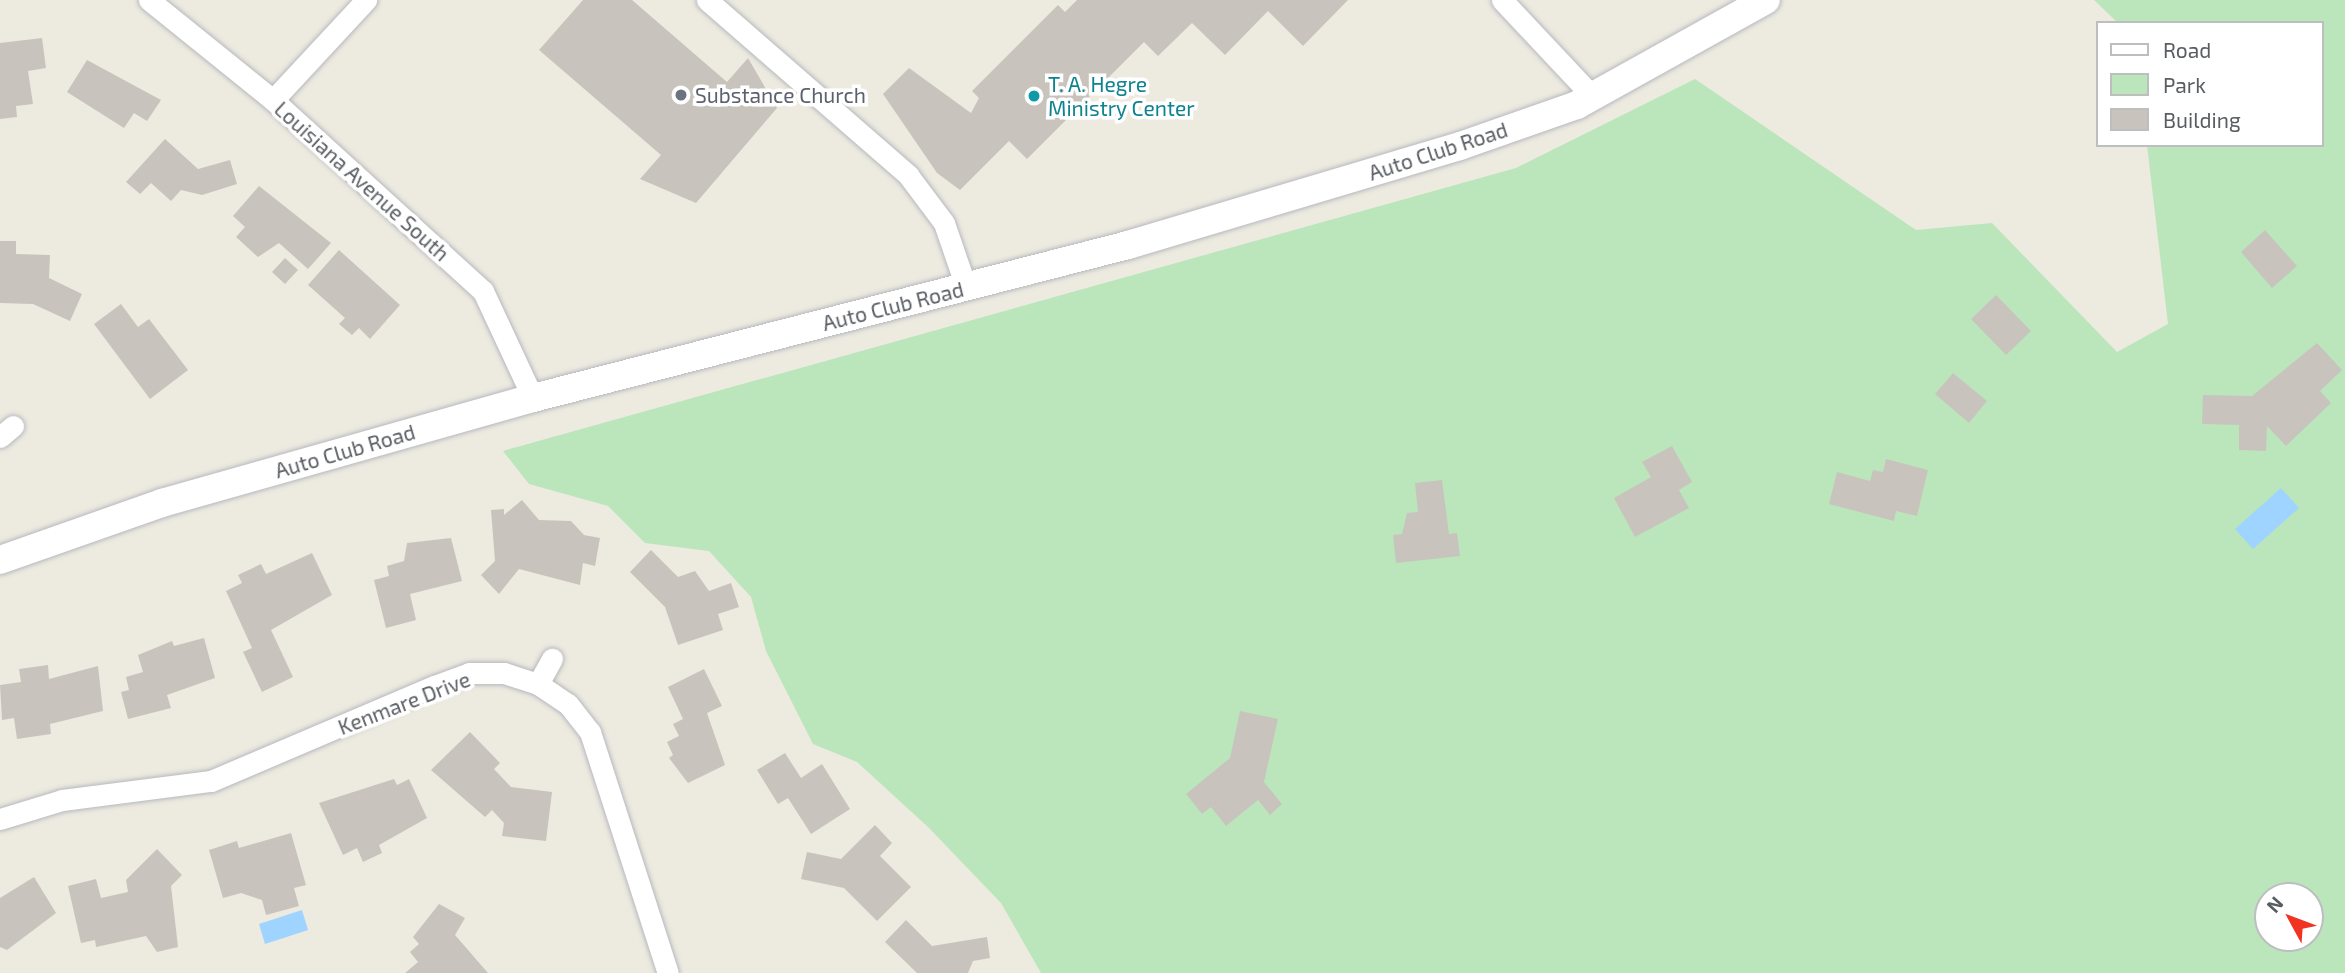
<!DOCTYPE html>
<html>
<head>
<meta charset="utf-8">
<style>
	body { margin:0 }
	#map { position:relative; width:2345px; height:973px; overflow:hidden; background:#edeae0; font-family:"Exo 2",sans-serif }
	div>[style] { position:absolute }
	.green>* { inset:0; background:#bbe6bb }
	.water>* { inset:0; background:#9ed4ff }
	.building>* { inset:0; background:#c8c4bd }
	.roads { filter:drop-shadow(0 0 2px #b6b9be) drop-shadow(0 0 2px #b6b9be) }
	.street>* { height:21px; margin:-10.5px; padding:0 10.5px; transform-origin:10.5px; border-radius:10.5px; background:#fff }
	.secondary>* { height:28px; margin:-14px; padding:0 14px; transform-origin:14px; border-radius:14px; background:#fff }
	.dots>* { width:19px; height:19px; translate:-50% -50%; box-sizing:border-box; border:4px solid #fff; border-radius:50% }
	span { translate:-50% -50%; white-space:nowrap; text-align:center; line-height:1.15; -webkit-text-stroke:7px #fff; paint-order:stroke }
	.culture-label { font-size:21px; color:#0d838f }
	.left { translate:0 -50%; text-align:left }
	.worship-label { font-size:21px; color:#5b616d }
	.street-label { font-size:21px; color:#595d62 }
	.legend { position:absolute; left:2096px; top:21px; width:228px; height:126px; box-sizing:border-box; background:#fff; border:2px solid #bdbec0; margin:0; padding:9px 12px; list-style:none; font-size:21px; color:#595d62 }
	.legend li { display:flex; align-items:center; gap:14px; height:35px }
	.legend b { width:35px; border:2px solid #bdbec0 }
	.north { position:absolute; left:2254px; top:882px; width:70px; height:70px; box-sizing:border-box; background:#fff; border:2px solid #bdbec0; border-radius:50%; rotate:311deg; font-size:19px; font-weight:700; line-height:28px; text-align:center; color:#595d62 }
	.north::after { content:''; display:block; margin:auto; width:24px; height:32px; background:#f13322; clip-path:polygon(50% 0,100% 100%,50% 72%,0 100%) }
</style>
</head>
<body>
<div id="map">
	<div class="green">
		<i style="clip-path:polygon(evenodd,2094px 0,2345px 0,2345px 973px,1041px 973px,1001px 903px,928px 827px,857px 762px,813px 744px,766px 651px,751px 597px,709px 551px,645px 543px,608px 506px,529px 484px,503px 451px,1516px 168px,1695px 79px,1916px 230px,1992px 223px,2117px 352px,2168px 324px,2147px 145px,2322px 145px,2322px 23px,2118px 23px,2094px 0,2268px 896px,2310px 896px,2310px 938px,2268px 938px,2268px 896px)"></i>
	</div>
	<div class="water">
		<i style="clip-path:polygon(2281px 488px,2299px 508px,2253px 549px,2235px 529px)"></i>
		<i style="clip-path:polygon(302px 910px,308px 930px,265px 944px,259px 924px)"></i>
	</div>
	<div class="building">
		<i style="clip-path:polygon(583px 0,632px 0,727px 82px,748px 58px,777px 108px,696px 203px,640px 179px,661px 155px,539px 50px)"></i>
		<i style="clip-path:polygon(1077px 0,1348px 0,1303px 46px,1268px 11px,1225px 55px,1192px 23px,1158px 56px,1144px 42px,1027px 159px,1009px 141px,960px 190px,937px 173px,883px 94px,909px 68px,971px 113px,979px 98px,972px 91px,1058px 5px,1065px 12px)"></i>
		<i style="clip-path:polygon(42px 38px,46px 68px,28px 71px,33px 104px,16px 106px,17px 117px,0 119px,0 43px)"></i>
		<i style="clip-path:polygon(87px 60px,161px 100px,147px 121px,134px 113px,124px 128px,67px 92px)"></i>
		<i style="clip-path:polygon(165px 139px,198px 169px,230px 160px,237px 184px,202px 195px,181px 190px,171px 201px,151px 183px,140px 194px,126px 182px)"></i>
		<i style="clip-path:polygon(259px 186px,331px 243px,308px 269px,279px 243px,258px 257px,236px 237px,245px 227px,233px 216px)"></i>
		<i style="clip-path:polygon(2265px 230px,2297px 266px,2272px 288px,2241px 252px)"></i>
		<i style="clip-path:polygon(0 241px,16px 241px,16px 254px,50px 255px,49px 278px,82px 294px,70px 321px,33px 304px,0 303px)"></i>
		<i style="clip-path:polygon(339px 250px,400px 305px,370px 339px,359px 328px,352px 335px,339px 324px,345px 318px,308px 285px)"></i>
		<i style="clip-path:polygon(285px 258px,298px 270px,285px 284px,272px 272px)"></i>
		<i style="clip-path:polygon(1996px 295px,2031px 331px,2006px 355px,1971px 319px)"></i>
		<i style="clip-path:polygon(121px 304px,138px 327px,149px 319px,188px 370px,150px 399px,94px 324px)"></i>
		<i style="clip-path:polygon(2317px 343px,2342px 370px,2320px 391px,2331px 403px,2286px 446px,2267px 426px,2266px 451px,2239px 450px,2239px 425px,2202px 424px,2203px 395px,2252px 396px)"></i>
		<i style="clip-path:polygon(1953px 373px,1987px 401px,1969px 423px,1935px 394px)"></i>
		<i style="clip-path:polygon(1672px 446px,1692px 482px,1679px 490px,1689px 508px,1635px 537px,1614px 498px,1651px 477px,1642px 462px)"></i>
		<i style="clip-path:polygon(1886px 459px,1928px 470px,1917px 516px,1896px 511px,1894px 521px,1829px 504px,1837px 472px,1870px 481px,1873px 470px,1883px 472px)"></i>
		<i style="clip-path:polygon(1442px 480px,1449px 534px,1457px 533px,1460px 556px,1396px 563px,1393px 535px,1402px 534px,1407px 513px,1418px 512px,1415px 483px)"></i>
		<i style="clip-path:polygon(522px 500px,539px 520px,571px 521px,584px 535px,600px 538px,595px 566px,583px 563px,580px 585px,519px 569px,499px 594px,481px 575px,495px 561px,491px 510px,504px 509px,504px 515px)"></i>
		<i style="clip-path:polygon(451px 538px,462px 581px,410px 594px,416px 620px,386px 628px,374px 580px,389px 576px,387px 566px,404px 561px,407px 543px)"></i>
		<i style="clip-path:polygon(651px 550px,678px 577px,695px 571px,709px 591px,731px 583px,739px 607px,718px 614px,723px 630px,678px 645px,665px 607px,630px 572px)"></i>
		<i style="clip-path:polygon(312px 553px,332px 595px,271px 630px,293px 677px,262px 692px,243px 652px,252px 648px,226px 591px,242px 583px,238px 575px,261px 564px,266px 574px)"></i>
		<i style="clip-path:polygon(204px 638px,215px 678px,167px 695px,171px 708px,128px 719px,121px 692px,129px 690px,126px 677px,143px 672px,138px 655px,172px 641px,174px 646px)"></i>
		<i style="clip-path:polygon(48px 665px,49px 679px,98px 666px,103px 711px,50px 724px,51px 734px,17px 739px,14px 718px,2px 720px,0 685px,21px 682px,19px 669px)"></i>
		<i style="clip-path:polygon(704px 669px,722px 706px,707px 713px,725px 765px,688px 783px,669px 758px,673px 755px,667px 742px,679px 736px,673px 724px,683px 719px,668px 687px)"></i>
		<i style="clip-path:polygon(1240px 711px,1278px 719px,1264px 782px,1282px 804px,1270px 815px,1258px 800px,1226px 826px,1211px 807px,1202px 814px,1186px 794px,1230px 758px)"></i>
		<i style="clip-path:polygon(470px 732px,500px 763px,494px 769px,511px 787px,552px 792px,546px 841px,502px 836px,504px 823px,492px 810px,485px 817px,431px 770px)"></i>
		<i style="clip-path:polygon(785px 753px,801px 778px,822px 764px,850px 809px,811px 834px,788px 798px,778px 804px,757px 770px)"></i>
		<i style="clip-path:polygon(394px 779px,397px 785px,409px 779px,427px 818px,379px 845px,382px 853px,363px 862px,357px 848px,343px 855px,319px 803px)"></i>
		<i style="clip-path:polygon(875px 825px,892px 843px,880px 856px,911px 887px,877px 921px,844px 888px,801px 879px,807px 852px,841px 859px)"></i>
		<i style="clip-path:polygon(291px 833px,306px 885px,294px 888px,299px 906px,266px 915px,262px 900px,241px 893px,223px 898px,209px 850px,237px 841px,239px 848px)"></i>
		<i style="clip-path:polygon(157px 849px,182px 875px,171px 886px,178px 947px,157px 952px,146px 936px,96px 947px,95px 940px,81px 943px,68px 886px,96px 879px,101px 898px,128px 892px,126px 880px)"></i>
		<i style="clip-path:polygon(34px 877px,56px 913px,7px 950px,0 947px,0 898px)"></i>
		<i style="clip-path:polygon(439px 904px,465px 918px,455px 935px,488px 973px,405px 973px,418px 962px,410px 952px,419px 944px,413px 937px)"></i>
		<i style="clip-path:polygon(906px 920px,932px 946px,987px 937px,990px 958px,973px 961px,968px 973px,917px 973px,885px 942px)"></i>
	</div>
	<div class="roads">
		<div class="street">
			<i style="left:149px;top:0;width:159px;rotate:38.9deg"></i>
			<i style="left:273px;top:100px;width:284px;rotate:42.3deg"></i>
			<i style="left:483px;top:291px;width:118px;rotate:65deg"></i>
			<i style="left:707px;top:0;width:267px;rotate:41deg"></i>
			<i style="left:908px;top:175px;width:60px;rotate:53.1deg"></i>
			<i style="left:944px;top:223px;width:68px;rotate:71deg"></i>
			<i style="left:1502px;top:0;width:133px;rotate:46.8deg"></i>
			<i style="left:273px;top:100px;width:137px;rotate:-47.1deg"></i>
			<i style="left:0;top:437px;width:17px;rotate:-40deg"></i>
			<i style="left:538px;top:684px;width:29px;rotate:-61deg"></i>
			<i style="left:0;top:819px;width:65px;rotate:-17deg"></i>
			<i style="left:62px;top:800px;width:150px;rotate:-7.3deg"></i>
			<i style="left:211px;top:781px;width:242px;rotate:-23.1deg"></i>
			<i style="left:434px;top:686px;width:37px;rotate:-20deg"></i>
			<i style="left:469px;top:673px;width:35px"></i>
			<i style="left:504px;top:673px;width:36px;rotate:18deg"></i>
			<i style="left:538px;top:684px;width:36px;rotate:34deg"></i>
			<i style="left:568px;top:704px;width:36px;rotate:52deg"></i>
			<i style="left:590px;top:732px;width:253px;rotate:72.1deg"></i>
		</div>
		<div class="secondary">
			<i style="left:0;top:560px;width:172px;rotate:-19.4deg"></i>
			<i style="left:162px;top:503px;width:386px;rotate:-15.8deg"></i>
			<i style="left:533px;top:398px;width:614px;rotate:-14.42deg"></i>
			<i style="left:1128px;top:245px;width:346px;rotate:-16.6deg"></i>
			<i style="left:1460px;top:146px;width:124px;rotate:-19.3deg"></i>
			<i style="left:1577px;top:105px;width:216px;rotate:-29.1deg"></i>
		</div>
	</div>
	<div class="dots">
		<i style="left:681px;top:95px;background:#6b7280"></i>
		<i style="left:1034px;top:96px;background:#0f9aa8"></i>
	</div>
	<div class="culture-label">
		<span class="left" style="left:1048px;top:96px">T. A. Hegre<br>Ministry Center</span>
	</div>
	<div class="worship-label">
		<span class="left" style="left:695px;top:95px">Substance Church</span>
	</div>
	<div class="street-label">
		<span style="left:1438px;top:151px;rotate:-18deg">Auto Club Road</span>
		<span style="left:362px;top:181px;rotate:42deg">Louisiana Avenue South</span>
		<span style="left:893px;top:306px;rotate:-14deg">Auto Club Road</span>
		<span style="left:345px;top:451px;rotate:-16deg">Auto Club Road</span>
		<span style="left:404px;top:703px;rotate:-21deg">Kenmare Drive</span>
	</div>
	<ul class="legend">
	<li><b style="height:9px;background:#fff"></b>Road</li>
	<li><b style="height:19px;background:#bbe6bb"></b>Park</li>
	<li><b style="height:19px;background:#c8c4bd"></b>Building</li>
	</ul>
	<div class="north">N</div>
</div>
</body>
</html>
